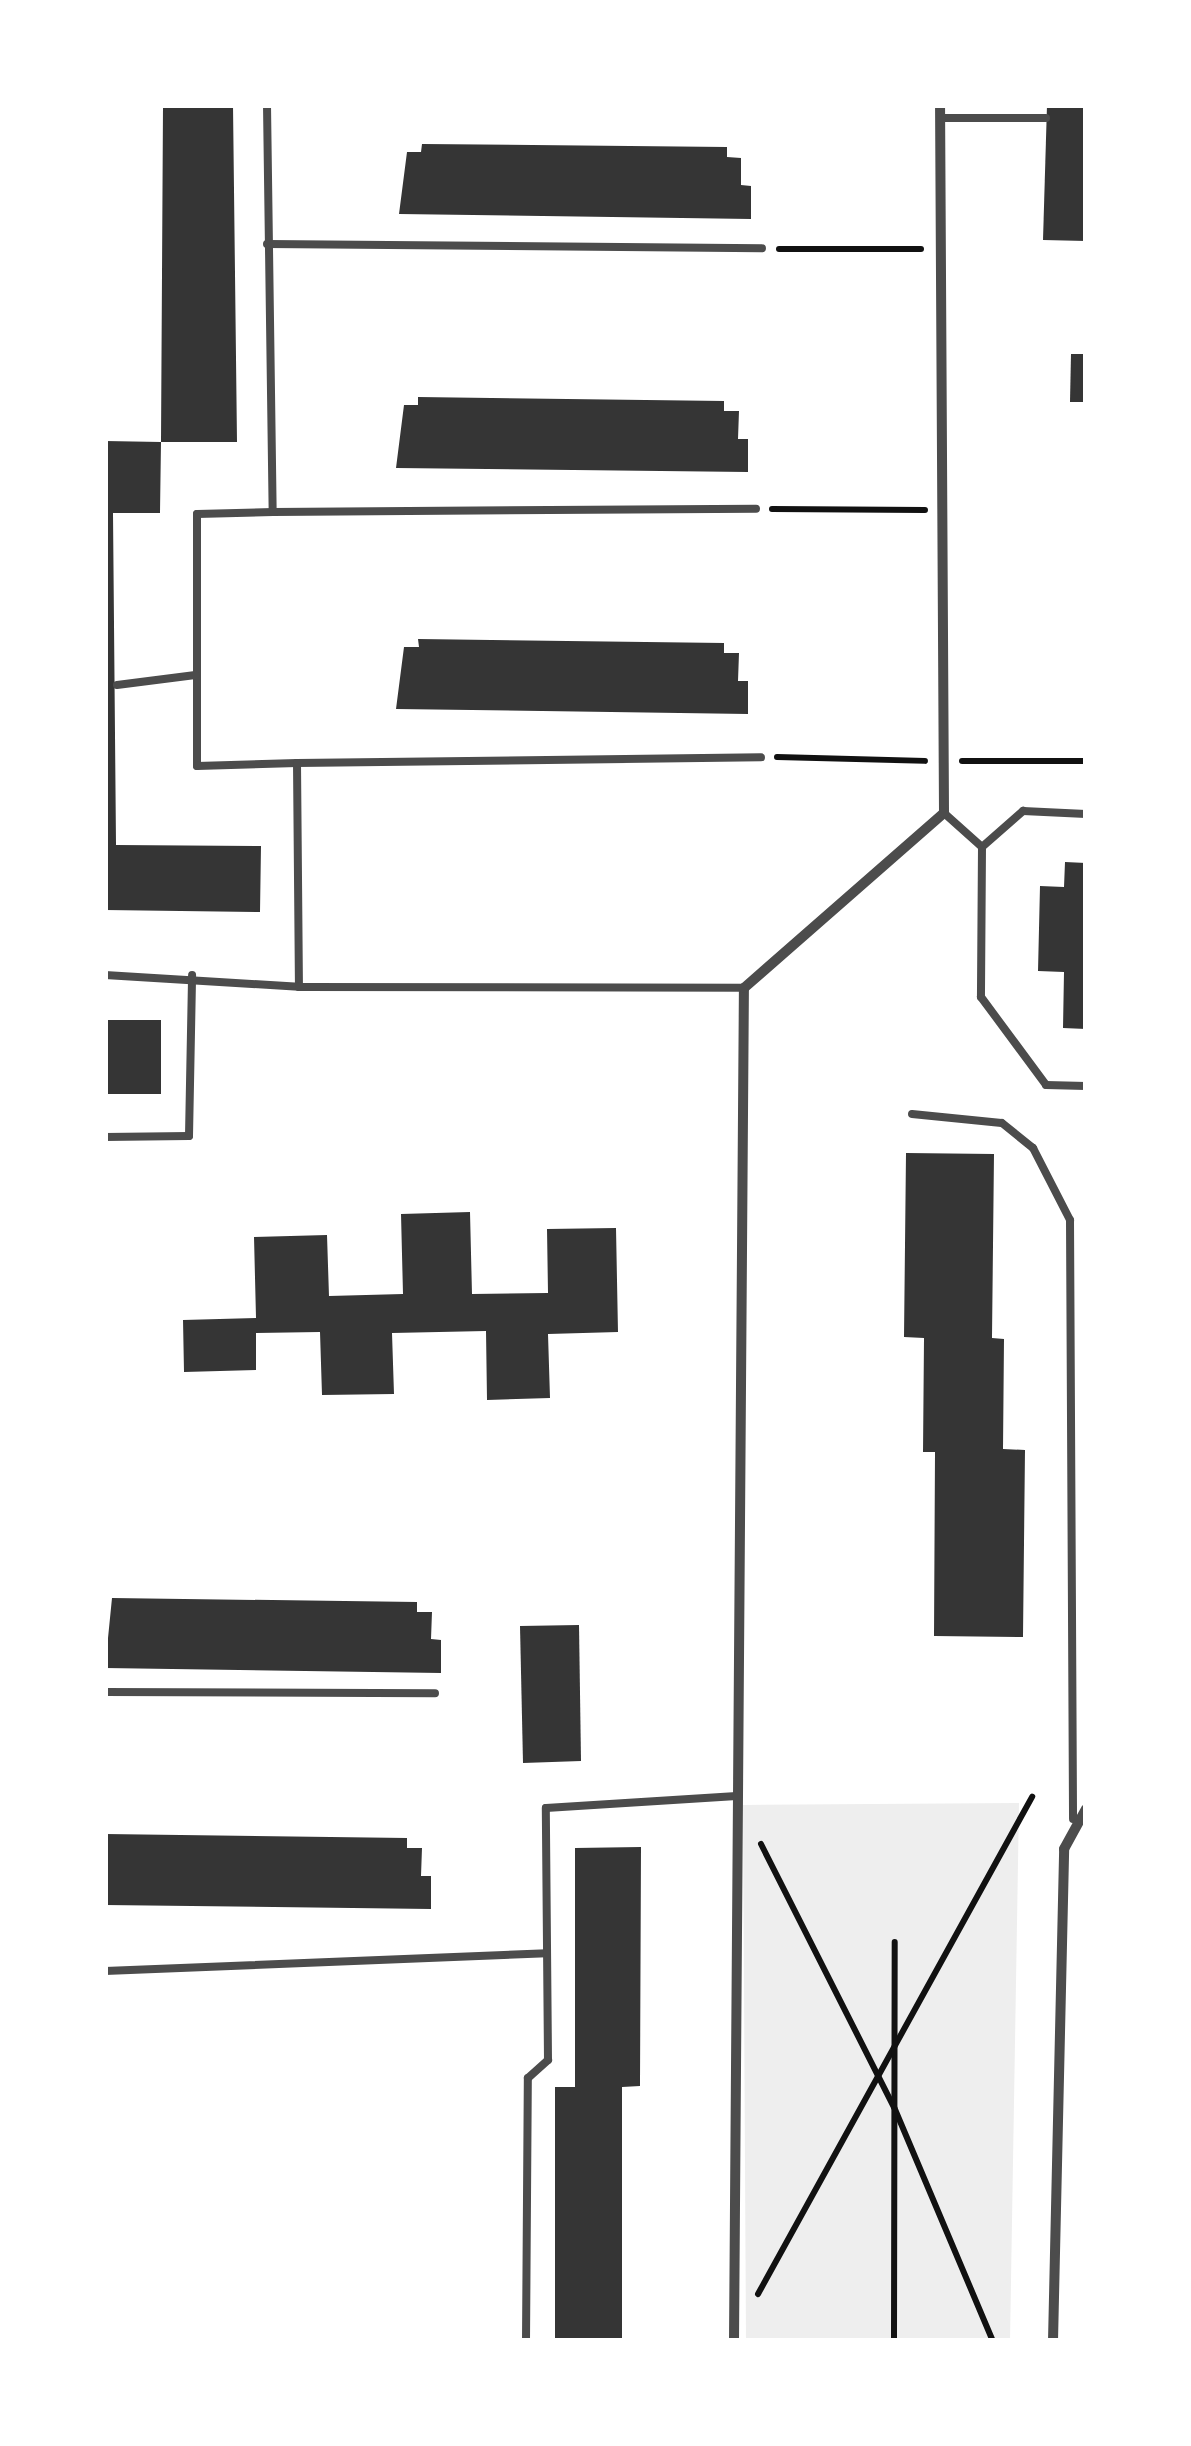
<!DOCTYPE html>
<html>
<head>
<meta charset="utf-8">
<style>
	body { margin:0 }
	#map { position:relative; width:1191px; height:2446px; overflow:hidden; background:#fff; font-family:"Exo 2",sans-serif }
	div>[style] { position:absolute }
	.green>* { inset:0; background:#eee }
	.building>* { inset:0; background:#353535 }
	.path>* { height:6px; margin:-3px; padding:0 3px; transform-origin:3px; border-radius:3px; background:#111 }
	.service>* { height:8px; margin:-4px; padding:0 4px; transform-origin:4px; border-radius:4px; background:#4c4c4c }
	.minor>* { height:10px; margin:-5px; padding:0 5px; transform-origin:5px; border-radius:5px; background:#4c4c4c }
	span { translate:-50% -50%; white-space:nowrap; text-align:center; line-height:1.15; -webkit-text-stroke:8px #fff; paint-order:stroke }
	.frame { position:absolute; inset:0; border:108px solid #fff; pointer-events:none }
</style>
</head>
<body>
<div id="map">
	<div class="green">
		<i style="clip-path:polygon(1019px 1803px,1010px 2341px,746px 2341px,743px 1805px)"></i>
	</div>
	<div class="building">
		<i style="clip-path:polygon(163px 105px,233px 105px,237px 442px,161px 442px,160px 513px,113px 513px,116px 845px,261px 846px,260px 912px,105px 910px,105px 441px,161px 442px)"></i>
		<i style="clip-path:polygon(1047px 105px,1086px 105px,1086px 241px,1043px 240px)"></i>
		<i style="clip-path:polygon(422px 144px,727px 147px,727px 157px,741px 158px,741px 185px,751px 186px,751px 219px,399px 214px,407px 152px,421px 152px)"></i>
		<i style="clip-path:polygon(1071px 354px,1086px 354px,1086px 402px,1070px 402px)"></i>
		<i style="clip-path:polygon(418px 397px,724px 401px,724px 411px,739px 411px,738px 439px,748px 439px,748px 472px,396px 468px,404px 405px,418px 405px)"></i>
		<i style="clip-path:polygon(418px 639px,724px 643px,724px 653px,739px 653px,738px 681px,748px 681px,748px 714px,396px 709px,404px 647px,419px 647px)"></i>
		<i style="clip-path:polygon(1065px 862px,1086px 863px,1086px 1029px,1063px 1028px,1064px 972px,1038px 971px,1040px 886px,1064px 887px)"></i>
		<i style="clip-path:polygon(105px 1020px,161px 1020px,161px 1094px,105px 1094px)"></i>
		<i style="clip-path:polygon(906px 1153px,994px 1154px,992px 1338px,1004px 1339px,1003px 1449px,1025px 1450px,1023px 1637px,934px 1636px,935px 1452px,923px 1452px,924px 1338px,904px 1337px)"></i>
		<i style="clip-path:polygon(470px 1212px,472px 1294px,548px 1293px,547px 1229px,616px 1228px,618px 1332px,548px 1334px,550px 1398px,487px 1400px,486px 1331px,392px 1333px,394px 1394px,322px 1395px,320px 1332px,256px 1333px,256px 1370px,184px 1372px,183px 1320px,256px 1318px,254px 1237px,327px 1235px,329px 1296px,403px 1294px,401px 1214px)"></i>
		<i style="clip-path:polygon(112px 1598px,417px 1602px,417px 1612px,432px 1612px,431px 1639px,441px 1640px,441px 1673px,105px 1668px)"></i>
		<i style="clip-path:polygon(579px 1625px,581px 1761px,523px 1763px,520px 1626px)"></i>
		<i style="clip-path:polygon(105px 1834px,407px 1838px,407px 1848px,422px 1848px,421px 1876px,431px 1876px,431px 1909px,105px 1905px)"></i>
		<i style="clip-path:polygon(641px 1847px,640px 2086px,622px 2087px,622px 2341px,555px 2341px,555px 2087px,575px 2087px,575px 1848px)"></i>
	</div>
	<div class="path">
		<i style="left:779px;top:249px;width:142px"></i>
		<i style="left:772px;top:509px;width:153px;rotate:0.4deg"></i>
		<i style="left:777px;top:757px;width:148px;rotate:1.5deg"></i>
		<i style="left:962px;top:761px;width:124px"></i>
		<i style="left:761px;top:1844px;width:295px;rotate:63.2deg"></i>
		<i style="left:894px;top:2107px;width:254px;rotate:67.1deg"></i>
		<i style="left:758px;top:2294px;width:568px;rotate:-61.13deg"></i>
		<i style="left:894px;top:2341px;width:399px;rotate:-89.9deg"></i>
	</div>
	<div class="service">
		<i style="left:267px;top:105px;width:407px;rotate:89.2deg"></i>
		<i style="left:273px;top:512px;width:76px;rotate:178.5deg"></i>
		<i style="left:197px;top:514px;width:252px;rotate:90deg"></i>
		<i style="left:197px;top:766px;width:100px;rotate:-1.7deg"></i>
		<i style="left:297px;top:763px;width:224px;rotate:89.5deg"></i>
		<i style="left:940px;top:118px;width:106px"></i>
		<i style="left:267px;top:244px;width:495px;rotate:0.5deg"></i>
		<i style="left:273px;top:512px;width:483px;rotate:-0.4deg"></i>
		<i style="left:117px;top:685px;width:79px;rotate:-7.3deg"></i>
		<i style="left:297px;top:763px;width:464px;rotate:-0.7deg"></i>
		<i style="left:944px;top:813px;width:51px;rotate:41.8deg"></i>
		<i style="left:982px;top:847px;width:150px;rotate:90.4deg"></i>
		<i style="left:981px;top:997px;width:109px;rotate:53.5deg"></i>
		<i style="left:1046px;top:1085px;width:40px;rotate:1.4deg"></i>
		<i style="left:982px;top:847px;width:55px;rotate:-41.3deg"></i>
		<i style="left:1023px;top:811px;width:63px;rotate:2.7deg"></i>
		<i style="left:105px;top:975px;width:194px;rotate:3.5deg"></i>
		<i style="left:299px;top:987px;width:445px;rotate:0.1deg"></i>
		<i style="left:912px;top:1114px;width:90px;rotate:5.7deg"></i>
		<i style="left:1002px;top:1123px;width:40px;rotate:39deg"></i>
		<i style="left:1033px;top:1148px;width:81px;rotate:62.8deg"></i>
		<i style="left:1070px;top:1220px;width:599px;rotate:89.71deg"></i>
		<i style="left:105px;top:1137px;width:84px;rotate:-0.7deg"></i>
		<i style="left:189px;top:1136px;width:161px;rotate:-88.9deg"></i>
		<i style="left:105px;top:1692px;width:330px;rotate:0.2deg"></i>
		<i style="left:105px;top:1971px;width:442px;rotate:-2.3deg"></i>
		<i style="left:526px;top:2341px;width:263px;rotate:-89.6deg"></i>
		<i style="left:528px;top:2078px;width:27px;rotate:-42deg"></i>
		<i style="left:548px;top:2060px;width:252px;rotate:-90.5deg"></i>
		<i style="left:546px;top:1808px;width:191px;rotate:-3.6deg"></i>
	</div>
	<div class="minor">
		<i style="left:734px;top:2341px;width:1353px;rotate:-89.58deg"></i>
		<i style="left:744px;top:988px;width:266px;rotate:-41.2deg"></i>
		<i style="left:944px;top:813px;width:708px;rotate:-90.32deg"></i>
		<i style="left:1053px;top:2341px;width:492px;rotate:-88.7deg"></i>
		<i style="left:1064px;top:1849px;width:46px;rotate:-61.2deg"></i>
	</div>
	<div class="frame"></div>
</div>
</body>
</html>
